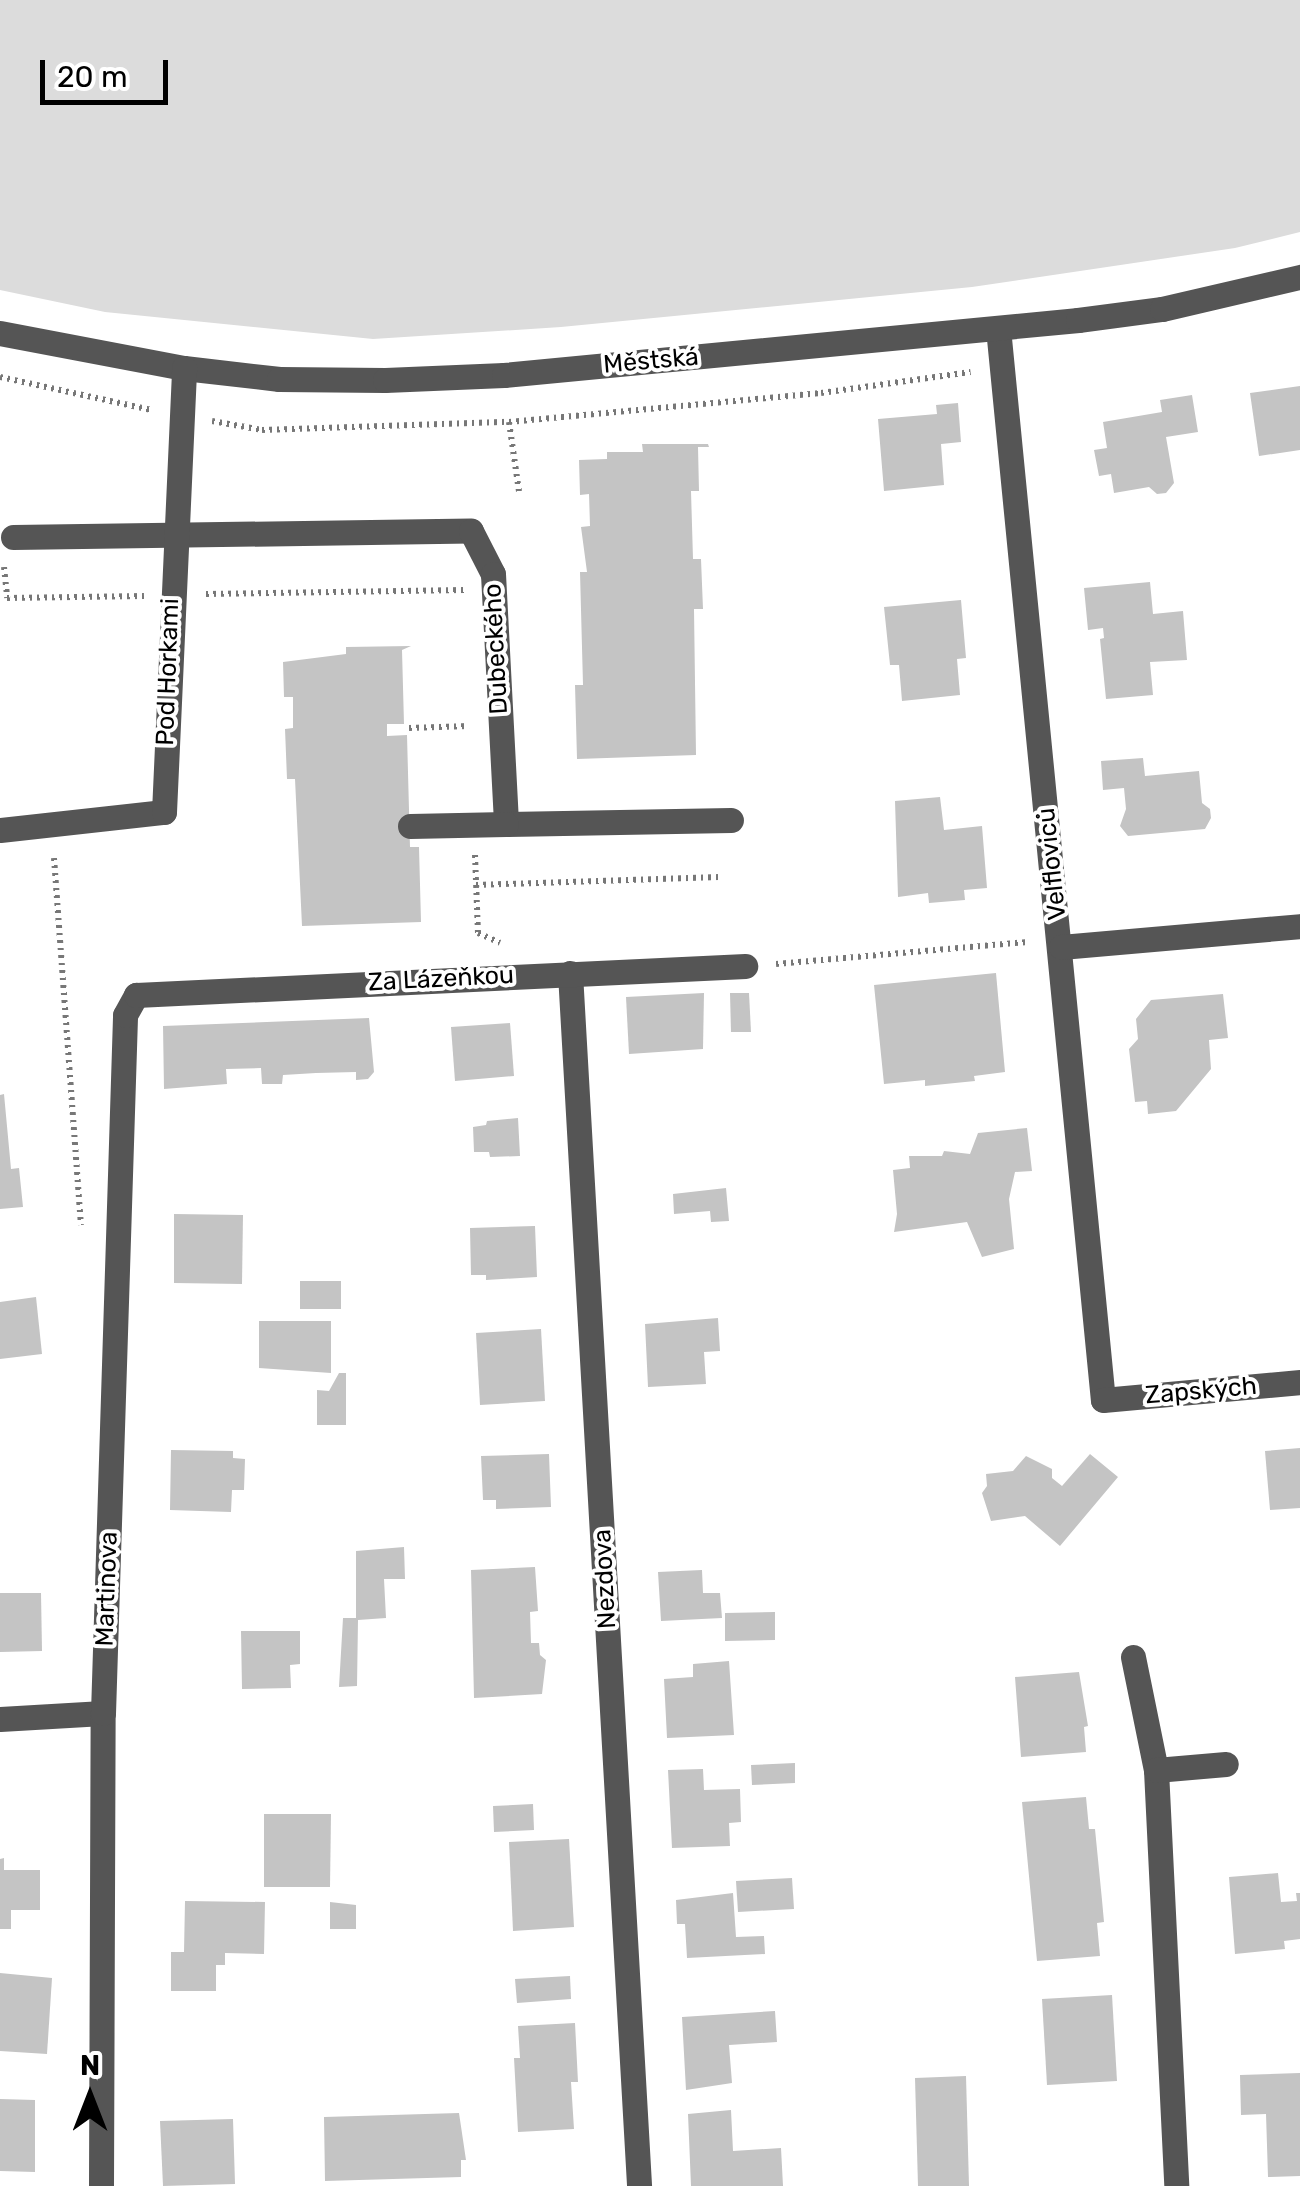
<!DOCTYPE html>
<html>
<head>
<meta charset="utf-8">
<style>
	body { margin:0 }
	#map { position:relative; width:1300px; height:2186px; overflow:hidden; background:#fff; font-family:Rubik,sans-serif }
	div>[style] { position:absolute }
	.green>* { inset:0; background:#dcdcdc }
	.building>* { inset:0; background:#c4c4c4 }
	.path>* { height:6px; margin-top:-3px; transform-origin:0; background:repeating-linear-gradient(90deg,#777 0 2.5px,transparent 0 7.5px) }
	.minor>* { height:25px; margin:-12.5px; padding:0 12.5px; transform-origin:12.5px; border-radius:12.5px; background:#555 }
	span { translate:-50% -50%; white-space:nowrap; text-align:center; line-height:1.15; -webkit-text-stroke:8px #fff; paint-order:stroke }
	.street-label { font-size:25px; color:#000 }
	.north { position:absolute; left:40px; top:2046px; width:100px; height:100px; -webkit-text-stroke:8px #fff; paint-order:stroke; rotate:0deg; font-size:28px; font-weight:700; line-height:40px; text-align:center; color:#000 }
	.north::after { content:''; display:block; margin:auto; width:35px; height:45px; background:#000; clip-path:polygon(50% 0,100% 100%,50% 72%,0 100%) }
	.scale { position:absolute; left:40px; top:60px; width:128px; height:45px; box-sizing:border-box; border:5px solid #000; border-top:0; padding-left:12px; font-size:30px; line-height:35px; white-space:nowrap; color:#000; -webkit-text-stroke:8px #fff; paint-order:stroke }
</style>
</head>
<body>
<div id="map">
	<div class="green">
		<i style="clip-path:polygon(0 0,1300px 0,1300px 232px,1235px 248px,972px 287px,561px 327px,373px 339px,105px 312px,0 290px)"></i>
	</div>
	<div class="building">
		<i style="clip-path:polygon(1300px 386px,1300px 450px,1259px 456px,1250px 393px)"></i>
		<i style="clip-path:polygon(1192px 395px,1198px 432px,1166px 437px,1174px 483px,1166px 493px,1157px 494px,1149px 487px,1114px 493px,1111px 474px,1099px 476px,1094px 450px,1107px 448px,1103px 422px,1162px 412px,1160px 400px)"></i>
		<i style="clip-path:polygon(958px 403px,961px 442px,941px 444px,944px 485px,884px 491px,878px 419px,937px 414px,936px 405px)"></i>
		<i style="clip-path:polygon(642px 444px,708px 444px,709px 447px,698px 447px,699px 491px,691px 491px,693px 559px,701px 559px,703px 609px,694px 609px,696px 755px,577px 759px,575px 685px,583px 685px,580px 572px,587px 572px,581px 527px,590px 526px,589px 494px,580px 495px,579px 460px,607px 459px,607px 452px,643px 452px)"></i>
		<i style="clip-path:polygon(1150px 582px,1153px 614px,1183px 611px,1187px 660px,1150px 662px,1153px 695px,1106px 699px,1100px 639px,1104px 638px,1103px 628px,1088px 630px,1084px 588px)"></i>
		<i style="clip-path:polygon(961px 600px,966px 658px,957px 659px,960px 695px,902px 701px,899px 665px,890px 665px,884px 607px)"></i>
		<i style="clip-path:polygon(411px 646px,402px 650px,404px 724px,387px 724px,387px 736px,407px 735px,410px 847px,419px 847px,421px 922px,302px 926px,295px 779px,287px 779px,285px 729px,293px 728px,293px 697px,284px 697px,283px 662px,346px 654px,346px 647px)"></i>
		<i style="clip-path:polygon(1143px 758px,1145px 776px,1199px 771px,1202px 803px,1210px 809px,1211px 818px,1205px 829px,1128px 836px,1120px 826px,1126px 809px,1124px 788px,1103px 790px,1101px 761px)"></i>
		<i style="clip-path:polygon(940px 797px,944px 830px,982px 826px,987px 888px,964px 890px,965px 900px,929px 903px,928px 893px,898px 897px,895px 801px)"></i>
		<i style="clip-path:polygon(996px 973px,1005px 1072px,974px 1076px,975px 1081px,925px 1086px,925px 1080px,884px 1084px,874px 985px)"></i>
		<i style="clip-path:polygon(704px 993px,703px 1049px,629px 1054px,626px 997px)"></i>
		<i style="clip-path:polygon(730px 993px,749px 993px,751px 1032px,731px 1032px)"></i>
		<i style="clip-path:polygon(1223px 994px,1228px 1038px,1209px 1040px,1211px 1069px,1176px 1111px,1148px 1114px,1147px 1101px,1135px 1102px,1129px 1049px,1138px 1039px,1136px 1019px,1151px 1000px)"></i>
		<i style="clip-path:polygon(369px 1018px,374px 1072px,368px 1079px,356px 1080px,356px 1072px,316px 1073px,283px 1075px,282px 1084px,262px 1084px,261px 1068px,226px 1069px,227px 1084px,164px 1089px,163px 1026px)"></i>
		<i style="clip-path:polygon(510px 1023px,514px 1076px,455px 1081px,451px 1027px)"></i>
		<i style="clip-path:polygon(4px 1094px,11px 1169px,19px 1168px,23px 1207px,0 1209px,0 1095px)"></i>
		<i style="clip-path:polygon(518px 1118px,520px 1156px,490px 1157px,489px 1152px,474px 1152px,473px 1127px,486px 1125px,487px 1121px)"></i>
		<i style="clip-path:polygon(1027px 1128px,1032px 1171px,1015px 1172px,1009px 1199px,1014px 1249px,982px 1257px,967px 1222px,894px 1232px,897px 1214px,893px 1170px,910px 1168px,909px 1156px,942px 1156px,944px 1151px,970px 1154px,978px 1133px)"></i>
		<i style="clip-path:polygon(726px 1188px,729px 1221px,711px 1222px,710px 1211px,674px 1214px,673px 1194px)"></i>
		<i style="clip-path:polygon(174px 1214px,243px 1215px,242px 1284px,174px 1283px)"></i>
		<i style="clip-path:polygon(535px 1226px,537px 1277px,486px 1280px,486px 1275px,471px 1275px,470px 1228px)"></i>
		<i style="clip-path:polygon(300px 1281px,341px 1281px,341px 1309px,300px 1309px)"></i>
		<i style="clip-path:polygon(36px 1297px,42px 1354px,0 1359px,0 1302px)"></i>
		<i style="clip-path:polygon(718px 1318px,720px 1351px,704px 1352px,706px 1384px,648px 1387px,645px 1324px)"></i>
		<i style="clip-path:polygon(259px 1321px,331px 1321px,331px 1373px,259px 1368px)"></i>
		<i style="clip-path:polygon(541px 1329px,545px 1401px,480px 1405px,476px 1333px)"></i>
		<i style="clip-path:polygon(339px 1373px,346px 1373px,346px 1425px,317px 1425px,317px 1390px,329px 1391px)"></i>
		<i style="clip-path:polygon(1300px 1448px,1300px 1508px,1270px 1510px,1265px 1451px)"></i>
		<i style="clip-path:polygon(171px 1450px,233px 1451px,233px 1458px,245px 1459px,244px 1490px,232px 1490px,231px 1512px,170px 1510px)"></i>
		<i style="clip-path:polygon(549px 1454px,551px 1507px,496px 1509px,496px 1500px,483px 1500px,481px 1456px)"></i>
		<i style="clip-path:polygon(1090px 1454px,1118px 1477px,1060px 1546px,1025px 1516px,991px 1521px,982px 1493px,987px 1486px,986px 1474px,1013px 1471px,1026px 1456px,1052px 1469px,1052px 1478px,1062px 1486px)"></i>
		<i style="clip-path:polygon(404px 1547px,405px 1579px,384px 1579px,386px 1618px,358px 1620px,357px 1686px,339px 1687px,343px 1618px,356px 1618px,356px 1551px)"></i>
		<i style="clip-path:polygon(535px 1567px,538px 1611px,530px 1612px,531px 1643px,539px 1643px,540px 1655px,546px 1660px,542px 1694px,474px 1698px,471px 1570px)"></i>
		<i style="clip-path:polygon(702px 1570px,703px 1593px,720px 1593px,722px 1618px,661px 1621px,658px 1572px)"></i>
		<i style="clip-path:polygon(0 1593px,41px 1593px,42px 1651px,0 1652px)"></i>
		<i style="clip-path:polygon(775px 1612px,775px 1640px,725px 1641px,725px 1613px)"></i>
		<i style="clip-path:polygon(241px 1631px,300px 1631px,300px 1664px,290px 1665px,291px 1688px,242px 1689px)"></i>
		<i style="clip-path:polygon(729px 1661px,734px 1735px,667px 1738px,664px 1679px,693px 1677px,693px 1664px)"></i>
		<i style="clip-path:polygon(1079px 1672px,1088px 1726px,1084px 1727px,1086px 1752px,1021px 1757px,1015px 1677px)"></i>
		<i style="clip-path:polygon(795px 1763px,795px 1783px,752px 1785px,751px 1765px)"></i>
		<i style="clip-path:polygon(703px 1769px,704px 1790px,740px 1789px,741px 1822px,729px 1823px,730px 1846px,672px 1848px,668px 1770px)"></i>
		<i style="clip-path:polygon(1086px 1797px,1089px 1829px,1095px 1829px,1102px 1900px,1104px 1922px,1097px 1923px,1100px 1956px,1037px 1961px,1022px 1802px)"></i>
		<i style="clip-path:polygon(533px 1804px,534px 1830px,494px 1832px,493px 1806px)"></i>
		<i style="clip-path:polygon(264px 1814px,331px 1814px,330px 1887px,264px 1887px)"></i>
		<i style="clip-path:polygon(569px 1839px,574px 1927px,513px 1931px,509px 1842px)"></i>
		<i style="clip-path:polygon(4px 1858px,4px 1870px,40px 1870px,40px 1910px,11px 1910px,11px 1929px,0 1929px,0 1859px)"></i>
		<i style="clip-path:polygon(1278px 1873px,1281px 1902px,1297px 1901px,1296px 1893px,1300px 1893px,1300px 1939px,1284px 1941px,1285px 1949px,1235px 1954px,1229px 1877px)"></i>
		<i style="clip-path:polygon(792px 1878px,794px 1909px,738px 1912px,736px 1881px)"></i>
		<i style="clip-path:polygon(733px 1893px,736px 1937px,764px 1936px,765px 1954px,687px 1958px,685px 1924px,677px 1924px,676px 1900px)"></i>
		<i style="clip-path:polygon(185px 1901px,265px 1902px,264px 1954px,225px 1953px,225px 1965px,216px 1965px,216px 1991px,171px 1991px,171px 1952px,184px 1952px)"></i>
		<i style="clip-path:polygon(330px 1902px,356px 1905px,356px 1929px,330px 1929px)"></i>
		<i style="clip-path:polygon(0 1973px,52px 1978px,47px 2054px,0 2051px)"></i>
		<i style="clip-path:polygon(570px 1976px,571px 1999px,517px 2003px,515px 1979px)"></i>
		<i style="clip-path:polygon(1112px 1995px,1117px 2081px,1047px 2085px,1042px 1999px)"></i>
		<i style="clip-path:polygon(775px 2011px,777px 2042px,729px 2045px,732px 2083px,686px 2090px,682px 2017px)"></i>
		<i style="clip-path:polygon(575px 2023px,578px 2082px,571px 2082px,574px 2129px,518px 2132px,514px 2058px,520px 2058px,518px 2026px)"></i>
		<i style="clip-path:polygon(1300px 2073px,1300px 2176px,1268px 2177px,1266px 2114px,1241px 2115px,1240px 2075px)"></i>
		<i style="clip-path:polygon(966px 2076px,969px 2186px,918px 2186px,915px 2078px)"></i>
		<i style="clip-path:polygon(0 2099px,35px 2100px,35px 2172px,0 2171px)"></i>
		<i style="clip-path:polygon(731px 2110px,733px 2151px,781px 2148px,783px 2186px,691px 2186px,688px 2114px)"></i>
		<i style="clip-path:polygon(459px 2113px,466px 2160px,461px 2160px,461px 2177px,325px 2181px,324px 2117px)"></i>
		<i style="clip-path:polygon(233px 2119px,235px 2184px,163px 2186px,160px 2121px)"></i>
	</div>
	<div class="path">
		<i style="left:0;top:377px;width:155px;rotate:12.3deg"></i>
		<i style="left:212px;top:421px;width:51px;rotate:10.2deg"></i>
		<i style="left:262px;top:430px;width:247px;rotate:-1.9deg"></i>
		<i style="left:509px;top:422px;width:313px;rotate:-5.3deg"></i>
		<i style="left:821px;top:393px;width:151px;rotate:-8deg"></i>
		<i style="left:509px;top:422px;width:70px;rotate:81.8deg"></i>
		<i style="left:4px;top:567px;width:31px;rotate:84deg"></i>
		<i style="left:7px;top:598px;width:137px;rotate:-0.8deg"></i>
		<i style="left:206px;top:594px;width:258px;rotate:-0.9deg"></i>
		<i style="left:409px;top:728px;width:60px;rotate:-1.9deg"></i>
		<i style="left:475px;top:855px;width:78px;rotate:87.8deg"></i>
		<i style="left:478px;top:933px;width:24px;rotate:24deg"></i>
		<i style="left:54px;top:858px;width:368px;rotate:85.8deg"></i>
		<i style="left:476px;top:885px;width:243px;rotate:-1.9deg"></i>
		<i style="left:776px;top:964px;width:253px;rotate:-5deg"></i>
	</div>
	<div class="minor">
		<i style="left:998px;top:328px;width:1077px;rotate:84.41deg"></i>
		<i style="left:1103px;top:1400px;width:198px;rotate:-5.2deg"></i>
		<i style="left:0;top:333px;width:187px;rotate:10.8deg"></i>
		<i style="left:184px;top:368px;width:96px;rotate:6.6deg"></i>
		<i style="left:279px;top:379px;width:106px;rotate:0.5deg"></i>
		<i style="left:385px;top:380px;width:119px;rotate:-2.4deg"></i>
		<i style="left:504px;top:375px;width:577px;rotate:-5.47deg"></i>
		<i style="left:1078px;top:320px;width:85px;rotate:-7.5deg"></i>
		<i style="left:1162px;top:309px;width:142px;rotate:-13.1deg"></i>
		<i style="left:13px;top:537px;width:458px;rotate:-0.8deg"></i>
		<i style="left:471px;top:531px;width:48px;rotate:62.9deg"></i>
		<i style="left:493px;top:574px;width:250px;rotate:87deg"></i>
		<i style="left:506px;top:824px;width:225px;rotate:-1deg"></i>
		<i style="left:410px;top:826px;width:96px;rotate:-1.2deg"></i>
		<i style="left:0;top:830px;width:165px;rotate:-6.3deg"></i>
		<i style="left:164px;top:812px;width:444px;rotate:-87.4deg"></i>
		<i style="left:1061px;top:947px;width:240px;rotate:-5deg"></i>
		<i style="left:570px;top:973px;width:1215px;rotate:86.74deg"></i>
		<i style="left:1133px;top:1657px;width:115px;rotate:78.5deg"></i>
		<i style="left:1156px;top:1770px;width:416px;rotate:87.2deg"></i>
		<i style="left:0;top:1719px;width:103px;rotate:-3.3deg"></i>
		<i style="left:1156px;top:1770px;width:70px;rotate:-4.9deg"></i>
		<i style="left:101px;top:2186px;width:473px;rotate:-89.8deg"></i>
		<i style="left:103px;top:1713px;width:698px;rotate:-88.19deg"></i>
		<i style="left:125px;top:1015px;width:23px;rotate:-61deg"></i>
		<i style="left:136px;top:995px;width:610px;rotate:-2.73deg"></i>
	</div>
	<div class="street-label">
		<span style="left:651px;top:361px;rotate:-5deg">Městská</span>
		<span style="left:496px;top:649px;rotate:-93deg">Dubeckého</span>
		<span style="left:168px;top:672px;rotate:-88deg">Pod Horkami</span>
		<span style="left:1052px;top:864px;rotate:-96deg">Velfloviců</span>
		<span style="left:441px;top:979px;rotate:-3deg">Za Lázeňkou</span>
		<span style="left:1201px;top:1391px;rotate:-5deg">Zapských</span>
		<span style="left:605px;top:1579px;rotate:-93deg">Nezdova</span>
		<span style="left:107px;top:1589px;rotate:-88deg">Martinova</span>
	</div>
	<div class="north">N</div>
	<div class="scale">20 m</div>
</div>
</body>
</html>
